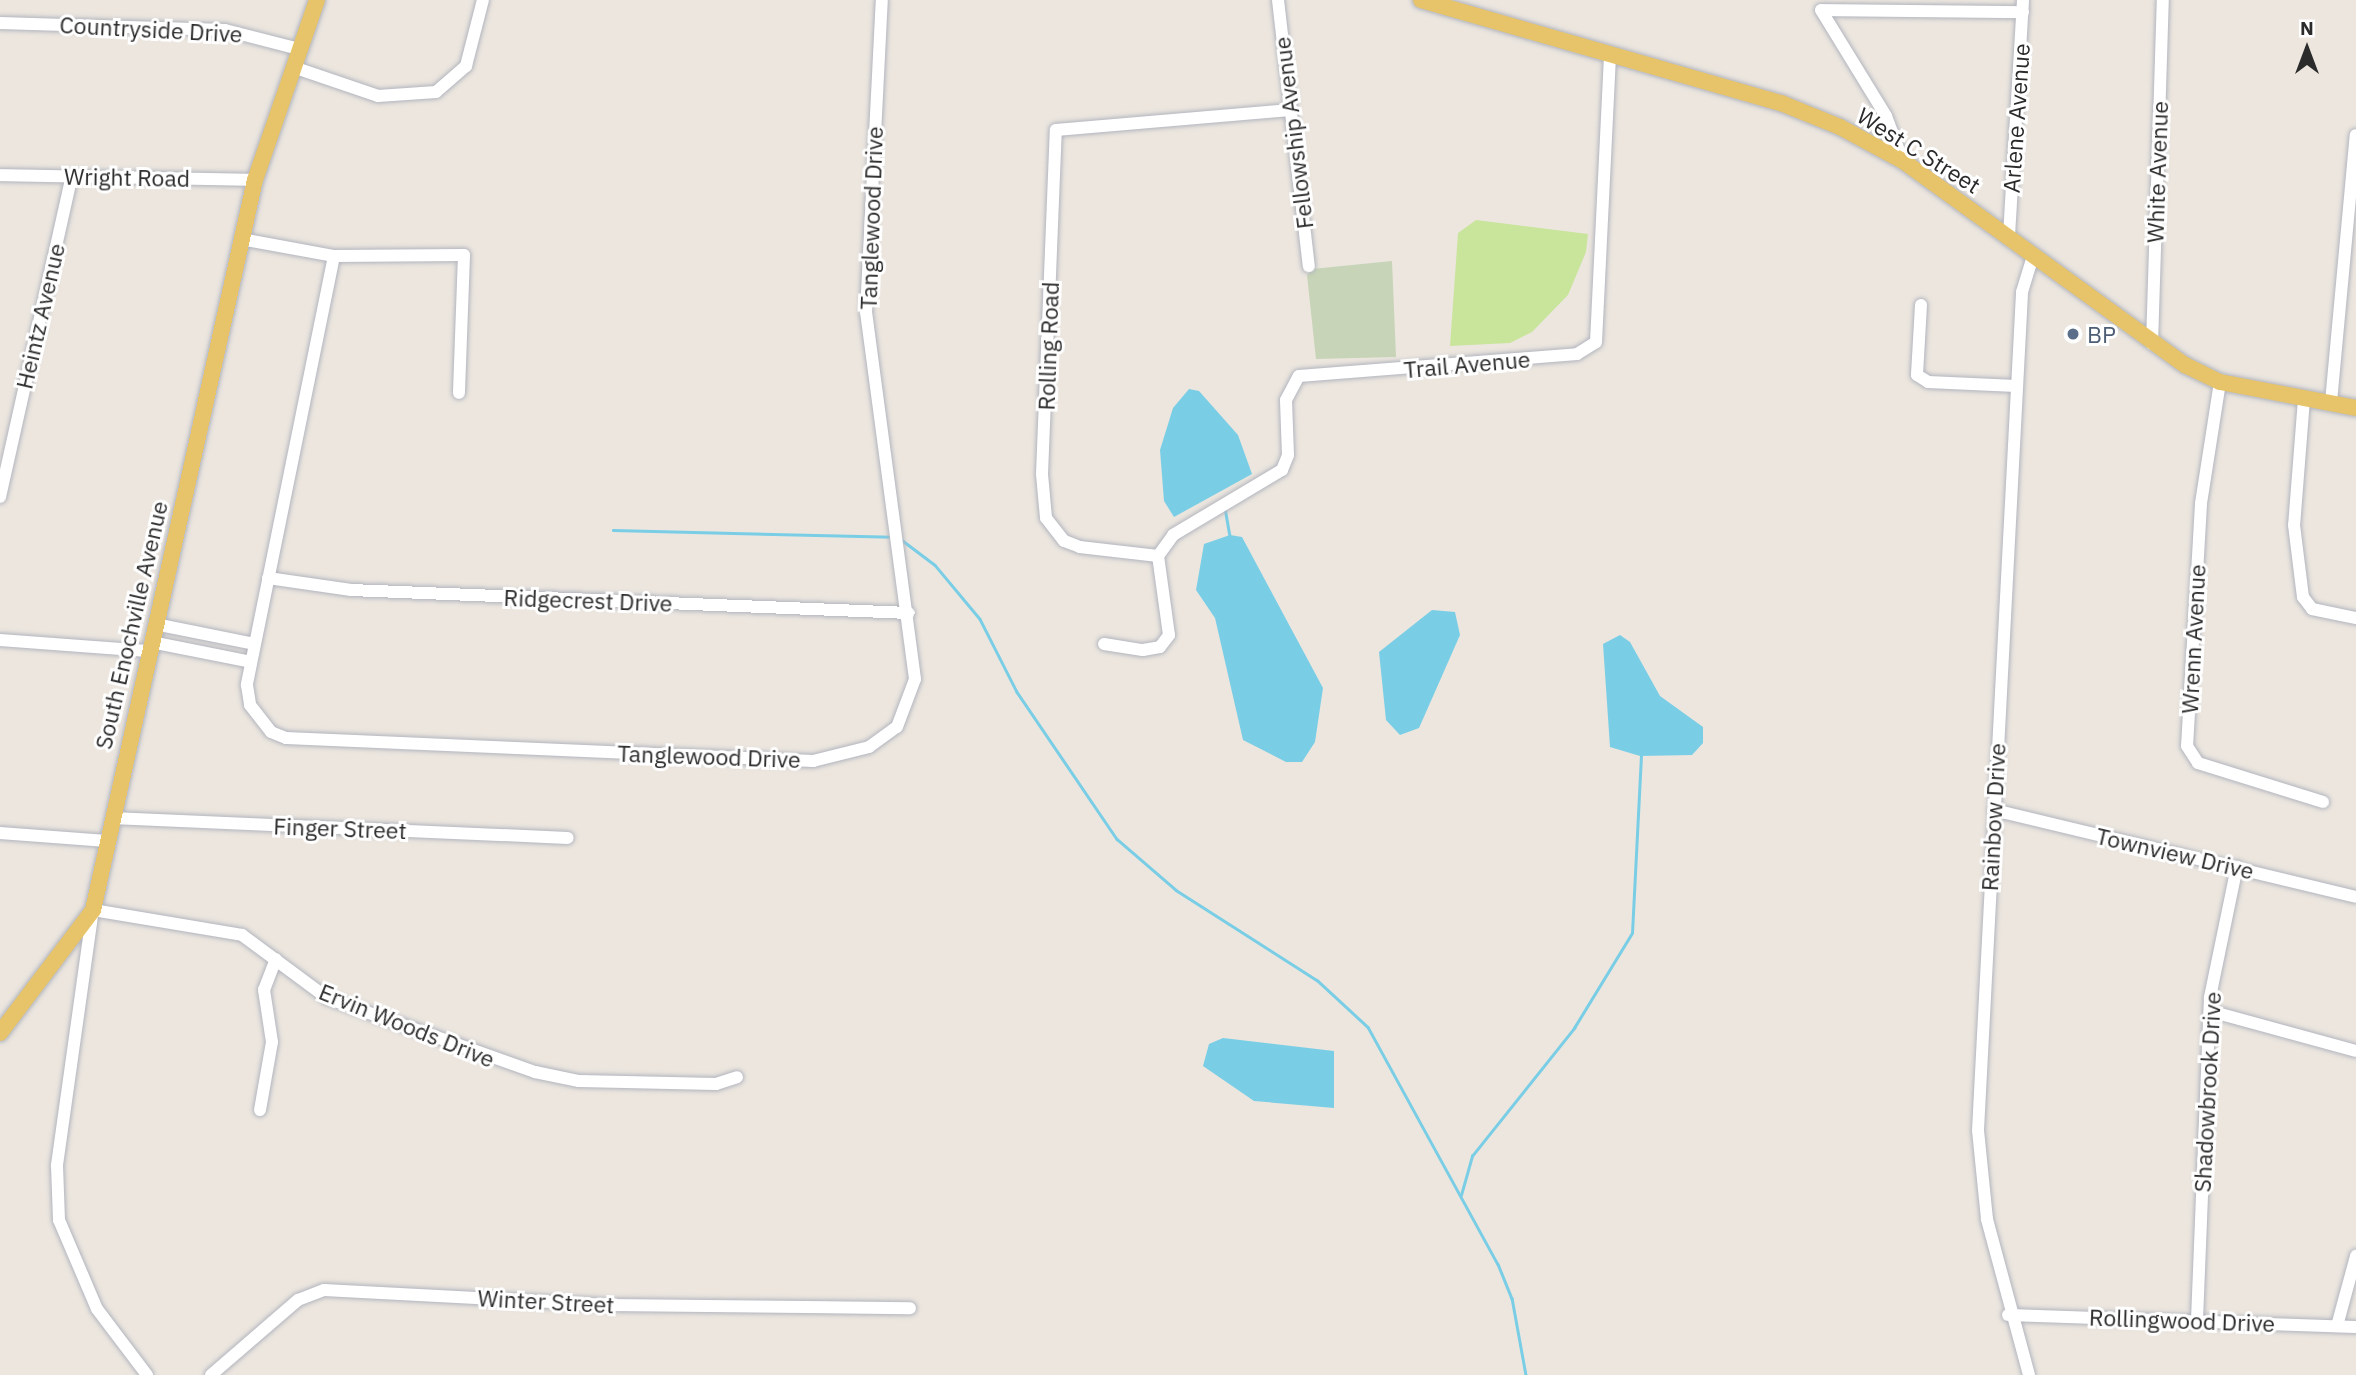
<!DOCTYPE html>
<html>
<head>
<meta charset="utf-8">
<style>
	body { margin:0 }
	#map { position:relative; width:2356px; height:1375px; overflow:hidden; background:#ece6df; font-family:"IBM Plex Sans",sans-serif }
	div>[style] { position:absolute }
	.cemetery>* { inset:0; background:#c7d4b7 }
	.pitch>* { inset:0; background:#c9e59c }
	.water>* { inset:0; background:#79cee6 }
	.stream>* { height:2.5px; margin:-1.25px; padding:0 1.25px; transform-origin:1.25px; border-radius:1.25px; background:#79cee6 }
	.roads { filter:drop-shadow(0 0 2px #b2b5be) drop-shadow(0 0 2px #b2b5be) }
	.minor>* { height:12px; margin:-6px; padding:0 6px; transform-origin:6px; border-radius:6px; background:#fff }
	.major>* { height:16px; margin:-8px; padding:0 8px; transform-origin:8px; border-radius:8px; background:#e7c469 }
	.dots>* { width:19px; height:19px; translate:-50% -50%; box-sizing:border-box; border:4px solid #fff; border-radius:50% }
	span { translate:-50% -50%; white-space:nowrap; text-align:center; line-height:1.15; -webkit-text-stroke:6px #fff; paint-order:stroke }
	.street-label { font-size:23px; color:#2b2b2b }
	.service-label { font-size:23px; color:#4e5e75 }
	.left { translate:0 -50%; text-align:left }
	.north { position:absolute; left:2272px; top:14px; width:70px; height:70px; -webkit-text-stroke:5px #fff; paint-order:stroke; rotate:0deg; font-size:19px; font-weight:700; line-height:28px; text-align:center; color:#2b2b2b }
	.north::after { content:''; display:block; margin:auto; width:24px; height:32px; background:#2b2b2b; clip-path:polygon(50% 0,100% 100%,50% 72%,0 100%) }
</style>
</head>
<body>
<div id="map">
	<div class="cemetery">
		<i style="clip-path:polygon(1392px 261px,1396px 357px,1316px 359px,1307px 275px,1312px 269px)"></i>
	</div>
	<div class="pitch">
		<i style="clip-path:polygon(1476px 220px,1588px 234px,1586px 252px,1568px 295px,1532px 332px,1510px 343px,1450px 346px,1458px 233px)"></i>
	</div>
	<div class="water">
		<i style="clip-path:polygon(1189px 389px,1199px 391px,1238px 435px,1252px 474px,1174px 517px,1164px 501px,1160px 450px,1173px 408px)"></i>
		<i style="clip-path:polygon(1230px 535px,1242px 537px,1323px 688px,1315px 742px,1302px 762px,1286px 762px,1243px 740px,1215px 618px,1196px 590px,1204px 544px)"></i>
		<i style="clip-path:polygon(1432px 610px,1455px 612px,1460px 635px,1419px 728px,1400px 735px,1386px 720px,1379px 652px)"></i>
		<i style="clip-path:polygon(1620px 635px,1630px 642px,1660px 696px,1703px 727px,1703px 743px,1692px 755px,1640px 756px,1610px 747px,1603px 644px)"></i>
		<i style="clip-path:polygon(1223px 1038px,1334px 1051px,1334px 1108px,1254px 1101px,1203px 1066px,1209px 1044px)"></i>
	</div>
	<div class="stream">
		<i style="left:1225px;top:508px;width:27px;rotate:80deg"></i>
		<i style="left:613px;top:530px;width:279px;rotate:1.4deg"></i>
		<i style="left:902px;top:540px;width:41px;rotate:37.1deg"></i>
		<i style="left:935px;top:565px;width:70px;rotate:50.2deg"></i>
		<i style="left:980px;top:619px;width:82px;rotate:63.1deg"></i>
		<i style="left:1017px;top:692px;width:178px;rotate:55.8deg"></i>
		<i style="left:1117px;top:839px;width:78px;rotate:40.8deg"></i>
		<i style="left:1176px;top:890px;width:167px;rotate:32.6deg"></i>
		<i style="left:1317px;top:980px;width:69px;rotate:42.7deg"></i>
		<i style="left:1368px;top:1027px;width:270px;rotate:61.3deg"></i>
		<i style="left:1498px;top:1264px;width:37px;rotate:68deg"></i>
		<i style="left:1512px;top:1298px;width:78px;rotate:79.7deg"></i>
		<i style="left:1461px;top:1195px;width:41px;rotate:-74.2deg"></i>
		<i style="left:1472px;top:1156px;width:164px;rotate:-51.4deg"></i>
		<i style="left:1574px;top:1028px;width:111px;rotate:-58.6deg"></i>
		<i style="left:1632px;top:933px;width:179px;rotate:-87.1deg"></i>
	</div>
	<div class="roads">
		<div class="minor">
			<i style="left:1278px;top:0;width:268px;rotate:83.4deg"></i>
			<i style="left:0;top:23px;width:225px;rotate:1.8deg"></i>
			<i style="left:225px;top:30px;width:76px;rotate:14.4deg"></i>
			<i style="left:293px;top:67px;width:90px;rotate:18.8deg"></i>
			<i style="left:378px;top:96px;width:58px;rotate:-3.9deg"></i>
			<i style="left:436px;top:92px;width:40px;rotate:-41deg"></i>
			<i style="left:466px;top:66px;width:68px;rotate:-75.6deg"></i>
			<i style="left:1903px;top:161px;width:48px;rotate:-110.7deg"></i>
			<i style="left:1886px;top:116px;width:124px;rotate:-121.5deg"></i>
			<i style="left:1821px;top:10px;width:202px;rotate:0.6deg"></i>
			<i style="left:0;top:175px;width:255px;rotate:1.1deg"></i>
			<i style="left:2009px;top:236px;width:236px;rotate:-86.6deg"></i>
			<i style="left:241px;top:239px;width:95px;rotate:10.4deg"></i>
			<i style="left:334px;top:256px;width:130px;rotate:-0.4deg"></i>
			<i style="left:464px;top:255px;width:138px;rotate:92.1deg"></i>
			<i style="left:334px;top:256px;width:438px;rotate:101.5deg"></i>
			<i style="left:247px;top:685px;width:20px;rotate:81deg"></i>
			<i style="left:250px;top:705px;width:34px;rotate:52deg"></i>
			<i style="left:271px;top:732px;width:16px;rotate:22deg"></i>
			<i style="left:286px;top:738px;width:528px;rotate:2.5deg"></i>
			<i style="left:813px;top:761px;width:58px;rotate:-14deg"></i>
			<i style="left:869px;top:747px;width:34px;rotate:-36deg"></i>
			<i style="left:897px;top:727px;width:51px;rotate:-69.4deg"></i>
			<i style="left:915px;top:679px;width:370px;rotate:-97.6deg"></i>
			<i style="left:866px;top:312px;width:312px;rotate:-87.1deg"></i>
			<i style="left:1921px;top:305px;width:70px;rotate:93.3deg"></i>
			<i style="left:1917px;top:375px;width:13px;rotate:32deg"></i>
			<i style="left:1928px;top:382px;width:88px;rotate:2.6deg"></i>
			<i style="left:2152px;top:344px;width:344px;rotate:-88.2deg"></i>
			<i style="left:2220px;top:382px;width:123px;rotate:98.9deg"></i>
			<i style="left:2201px;top:504px;width:242px;rotate:93.3deg"></i>
			<i style="left:2187px;top:746px;width:20px;rotate:57deg"></i>
			<i style="left:2198px;top:763px;width:131px;rotate:17.3deg"></i>
			<i style="left:2304px;top:399px;width:126px;rotate:94.5deg"></i>
			<i style="left:2294px;top:525px;width:73px;rotate:82.9deg"></i>
			<i style="left:2303px;top:597px;width:15px;rotate:53deg"></i>
			<i style="left:2312px;top:609px;width:45px;rotate:11.6deg"></i>
			<i style="left:2331px;top:402px;width:268px;rotate:-84.7deg"></i>
			<i style="left:0;top:497px;width:329px;rotate:-77.4deg"></i>
			<i style="left:1158px;top:556px;width:26px;rotate:-54deg"></i>
			<i style="left:1173px;top:535px;width:127px;rotate:-30.8deg"></i>
			<i style="left:1282px;top:470px;width:16px;rotate:-68deg"></i>
			<i style="left:1288px;top:455px;width:55px;rotate:-92.1deg"></i>
			<i style="left:1286px;top:400px;width:27px;rotate:-62deg"></i>
			<i style="left:1299px;top:376px;width:279px;rotate:-4.5deg"></i>
			<i style="left:1577px;top:354px;width:22px;rotate:-32deg"></i>
			<i style="left:1596px;top:342px;width:288px;rotate:-87.2deg"></i>
			<i style="left:1158px;top:556px;width:79px;rotate:-173.4deg"></i>
			<i style="left:1080px;top:547px;width:17px;rotate:-159deg"></i>
			<i style="left:1064px;top:541px;width:29px;rotate:-128deg"></i>
			<i style="left:1046px;top:518px;width:44px;rotate:-95.2deg"></i>
			<i style="left:1042px;top:474px;width:344px;rotate:-87.7deg"></i>
			<i style="left:1056px;top:130px;width:235px;rotate:-4.9deg"></i>
			<i style="left:268px;top:578px;width:84px;rotate:8.2deg"></i>
			<i style="left:351px;top:590px;width:558px;rotate:2.36deg"></i>
			<i style="left:155px;top:624px;width:101px;rotate:11.4deg"></i>
			<i style="left:0;top:640px;width:148px;rotate:4.3deg"></i>
			<i style="left:151px;top:642px;width:102px;rotate:11.3deg"></i>
			<i style="left:1104px;top:644px;width:39px;rotate:9deg"></i>
			<i style="left:1143px;top:650px;width:17px;rotate:-10deg"></i>
			<i style="left:1160px;top:647px;width:15px;rotate:-53deg"></i>
			<i style="left:1169px;top:635px;width:80px;rotate:-97.9deg"></i>
			<i style="left:1994px;top:810px;width:372px;rotate:13.5deg"></i>
			<i style="left:112px;top:818px;width:456px;rotate:2.5deg"></i>
			<i style="left:0;top:833px;width:107px;rotate:4.3deg"></i>
			<i style="left:2210px;top:1011px;width:151px;rotate:15.3deg"></i>
			<i style="left:260px;top:1110px;width:69px;rotate:-80deg"></i>
			<i style="left:272px;top:1042px;width:53px;rotate:-98.7deg"></i>
			<i style="left:264px;top:990px;width:33px;rotate:-69deg"></i>
			<i style="left:2008px;top:1315px;width:348px;rotate:2deg"></i>
			<i style="left:2197px;top:1320px;width:323px;rotate:-87.7deg"></i>
			<i style="left:2210px;top:997px;width:133px;rotate:-78.3deg"></i>
			<i style="left:2337px;top:1326px;width:73px;rotate:-74.8deg"></i>
			<i style="left:147px;top:1375px;width:83px;rotate:-127.1deg"></i>
			<i style="left:97px;top:1309px;width:97px;rotate:-113.1deg"></i>
			<i style="left:59px;top:1220px;width:55px;rotate:-92.1deg"></i>
			<i style="left:57px;top:1165px;width:258px;rotate:-82deg"></i>
			<i style="left:93px;top:910px;width:151px;rotate:9.5deg"></i>
			<i style="left:242px;top:935px;width:106px;rotate:36.5deg"></i>
			<i style="left:327px;top:998px;width:221px;rotate:19.6deg"></i>
			<i style="left:535px;top:1072px;width:45px;rotate:11.6deg"></i>
			<i style="left:579px;top:1081px;width:137px;rotate:1.3deg"></i>
			<i style="left:716px;top:1084px;width:22px;rotate:-18deg"></i>
			<i style="left:211px;top:1375px;width:115px;rotate:-40.8deg"></i>
			<i style="left:298px;top:1300px;width:28px;rotate:-21deg"></i>
			<i style="left:324px;top:1290px;width:285px;rotate:3deg"></i>
			<i style="left:609px;top:1305px;width:301px;rotate:0.6deg"></i>
			<i style="left:2029px;top:1375px;width:162px;rotate:-105.1deg"></i>
			<i style="left:1987px;top:1219px;width:89px;rotate:-95.8deg"></i>
			<i style="left:1978px;top:1130px;width:839px;rotate:-86.99deg"></i>
			<i style="left:2022px;top:292px;width:39px;rotate:-73deg"></i>
		</div>
		<div class="major">
			<i style="left:1421px;top:0;width:374px;rotate:16deg"></i>
			<i style="left:1781px;top:103px;width:64px;rotate:22.1deg"></i>
			<i style="left:1840px;top:127px;width:72px;rotate:28.4deg"></i>
			<i style="left:1903px;top:161px;width:348px;rotate:35.9deg"></i>
			<i style="left:2185px;top:365px;width:39px;rotate:26deg"></i>
			<i style="left:2220px;top:382px;width:138px;rotate:10.8deg"></i>
			<i style="left:0;top:1033px;width:154px;rotate:-52.9deg"></i>
			<i style="left:93px;top:910px;width:748px;rotate:-77.49deg"></i>
			<i style="left:255px;top:180px;width:190px;rotate:-71deg"></i>
		</div>
	</div>
	<div class="dots">
		<i style="left:2073px;top:334px;background:#5c6f8a"></i>
	</div>
	<div class="street-label">
		<span style="left:151px;top:29px;rotate:3deg">Countryside Drive</span>
		<span style="left:2016px;top:118px;rotate:-86deg">Arlene Avenue</span>
		<span style="left:1293px;top:133px;rotate:-97deg">Fellowship Avenue</span>
		<span style="left:1919px;top:150px;rotate:32deg">West C Street</span>
		<span style="left:2157px;top:172px;rotate:-88deg">White Avenue</span>
		<span style="left:127px;top:177px;rotate:1deg">Wright Road</span>
		<span style="left:871px;top:218px;rotate:-88deg">Tanglewood Drive</span>
		<span style="left:40px;top:316px;rotate:-77deg">Heintz Avenue</span>
		<span style="left:1048px;top:346px;rotate:-88deg">Rolling Road</span>
		<span style="left:1467px;top:364px;rotate:-5deg">Trail Avenue</span>
		<span style="left:588px;top:600px;rotate:2deg">Ridgecrest Drive</span>
		<span style="left:131px;top:625px;rotate:-77deg">South Enochville Avenue</span>
		<span style="left:2193px;top:639px;rotate:-87deg">Wrenn Avenue</span>
		<span style="left:709px;top:756px;rotate:2deg">Tanglewood Drive</span>
		<span style="left:1993px;top:817px;rotate:-87deg">Rainbow Drive</span>
		<span style="left:340px;top:828px;rotate:2deg">Finger Street</span>
		<span style="left:2175px;top:853px;rotate:13deg">Townview Drive</span>
		<span style="left:407px;top:1025px;rotate:22deg">Ervin Woods Drive</span>
		<span style="left:2207px;top:1092px;rotate:-87deg">Shadowbrook Drive</span>
		<span style="left:546px;top:1301px;rotate:3deg">Winter Street</span>
		<span style="left:2182px;top:1320px;rotate:2deg">Rollingwood Drive</span>
	</div>
	<div class="service-label">
		<span class="left" style="left:2087px;top:334px">BP</span>
	</div>
	<div class="north">N</div>
</div>
</body>
</html>
